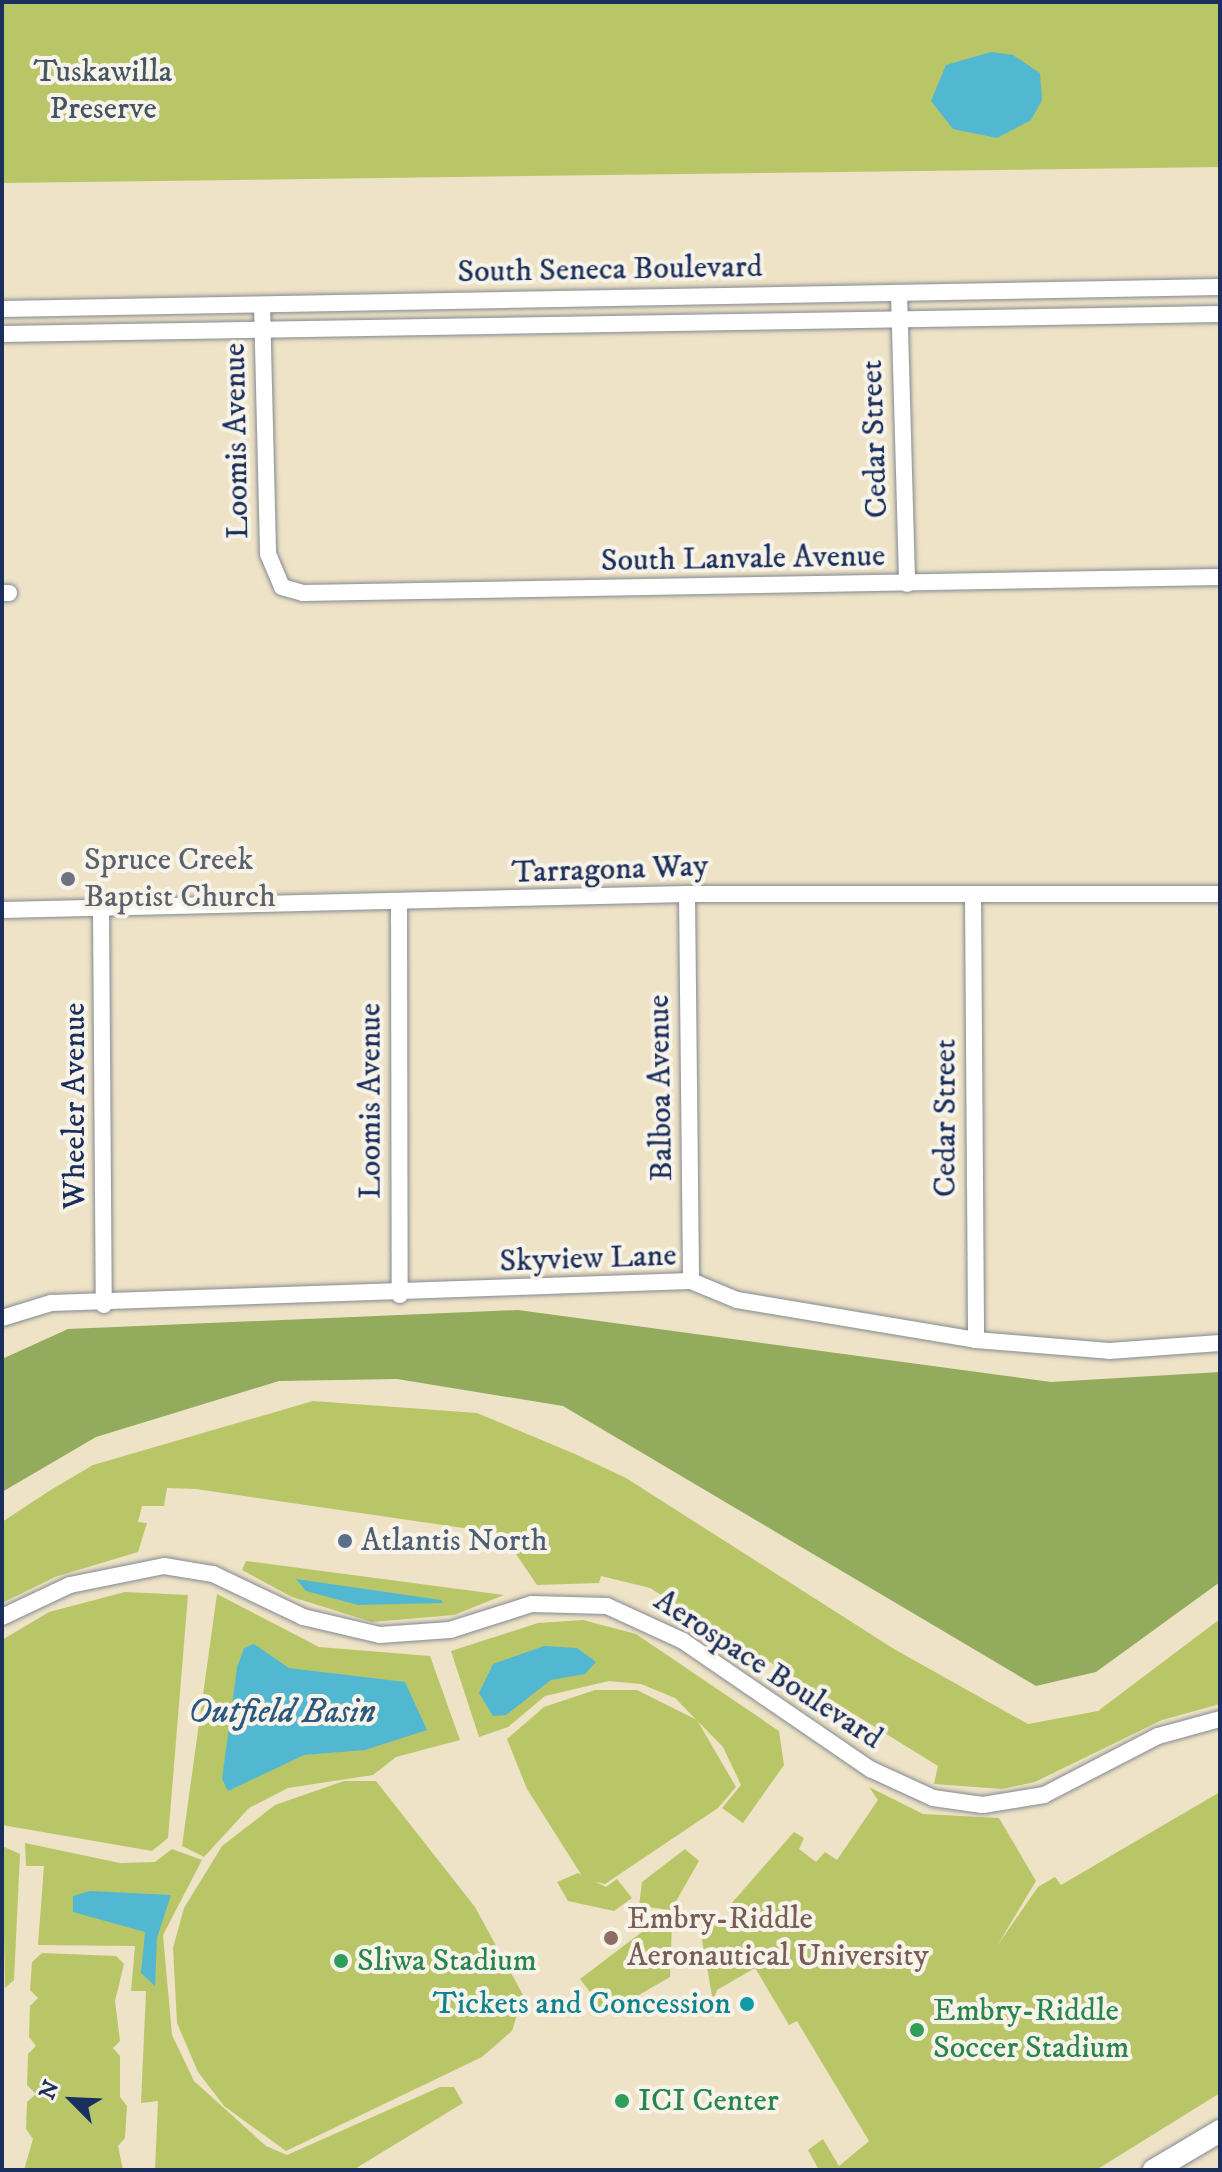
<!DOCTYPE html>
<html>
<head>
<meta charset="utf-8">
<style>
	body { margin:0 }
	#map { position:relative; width:1222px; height:2172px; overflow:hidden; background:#eee3c6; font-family:"IM FELL DW Pica",serif }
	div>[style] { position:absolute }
	.green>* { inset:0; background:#b9c668 }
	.forest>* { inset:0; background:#92ab5c }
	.water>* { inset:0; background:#52b8d1 }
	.roads { filter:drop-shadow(0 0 2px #848992) drop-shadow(0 0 2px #848992) }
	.minor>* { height:16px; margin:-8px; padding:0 8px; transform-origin:8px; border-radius:8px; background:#fff }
	.secondary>* { height:22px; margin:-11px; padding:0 11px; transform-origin:11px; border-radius:11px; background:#fff }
	.dots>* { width:22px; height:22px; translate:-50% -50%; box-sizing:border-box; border:4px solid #f7f3e8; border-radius:50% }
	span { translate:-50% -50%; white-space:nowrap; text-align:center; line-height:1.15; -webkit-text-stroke:8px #f7f3e8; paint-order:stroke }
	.park-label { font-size:32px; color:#425560 }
	.street-label { font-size:32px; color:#1b2f5e }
	.worship-label { font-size:32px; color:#5b616d }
	.left { translate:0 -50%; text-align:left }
	.service-label { font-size:32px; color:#4e5e75 }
	.education-label { font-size:32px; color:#785e54 }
	.leisure-label { font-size:32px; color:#27864d }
	.culture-label { font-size:32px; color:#0d838f }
	.right { translate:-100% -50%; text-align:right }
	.water-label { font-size:34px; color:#2c5880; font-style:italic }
	.frame { position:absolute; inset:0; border:4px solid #1b2f5e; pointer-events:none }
	.north { position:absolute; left:32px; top:2060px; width:80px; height:80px; -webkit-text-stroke:6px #f7f3e8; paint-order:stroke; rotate:294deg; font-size:22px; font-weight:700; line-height:32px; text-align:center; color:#1b2f5e }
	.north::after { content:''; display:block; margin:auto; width:28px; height:36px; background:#1b2f5e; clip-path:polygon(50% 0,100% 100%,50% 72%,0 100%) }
</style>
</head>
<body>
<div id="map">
	<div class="green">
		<i style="clip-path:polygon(2px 2px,1220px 2px,1220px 167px,2px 183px)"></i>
		<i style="clip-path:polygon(313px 1401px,477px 1413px,575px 1454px,626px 1478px,894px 1649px,1028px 1724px,1098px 1711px,1220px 1619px,1220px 1704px,1162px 1720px,1035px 1782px,1002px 1789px,934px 1784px,938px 1766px,650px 1588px,601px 1576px,599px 1583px,537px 1585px,516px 1554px,518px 1536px,196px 1489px,167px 1488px,164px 1506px,142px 1506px,138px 1522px,147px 1523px,138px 1552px,55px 1577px,2px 1603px,2px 1522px,49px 1491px,93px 1465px)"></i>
		<i style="clip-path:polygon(246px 1561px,504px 1595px,454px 1615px,372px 1622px,292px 1597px,242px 1570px)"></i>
		<i style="clip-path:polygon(125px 1592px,188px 1595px,168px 1838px,152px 1851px,2px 1825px,2px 1640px,49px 1612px)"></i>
		<i style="clip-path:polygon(217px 1594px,319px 1647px,430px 1656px,460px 1740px,396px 1757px,373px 1775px,288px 1788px,249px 1808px,204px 1857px,182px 1846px)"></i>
		<i style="clip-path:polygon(583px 1620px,636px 1634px,779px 1731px,784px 1765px,743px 1823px,722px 1808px,741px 1785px,723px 1747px,675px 1698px,641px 1684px,609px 1681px,545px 1696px,508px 1727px,479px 1737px,451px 1651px,538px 1623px)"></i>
		<i style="clip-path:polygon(595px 1690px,637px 1690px,697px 1720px,736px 1787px,718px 1808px,605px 1884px,584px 1879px,527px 1789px,507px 1739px,544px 1707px)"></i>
		<i style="clip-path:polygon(344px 1781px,376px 1781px,475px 1907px,523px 1995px,512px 2031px,482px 2057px,286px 2151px,224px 2106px,198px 2072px,177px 2023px,173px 1948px,184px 1908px,222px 1846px,275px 1805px)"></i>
		<i style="clip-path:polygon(869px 1787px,923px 1814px,999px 1818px,1036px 1881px,997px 1946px,1038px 1887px,1055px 1877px,1061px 1885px,1220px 1792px,1220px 2093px,1096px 2170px,819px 2170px,808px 2150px,823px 2139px,839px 2166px,869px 2141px,797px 2021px,789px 2025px,755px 1968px,717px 1990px,713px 2001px,702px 1940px,709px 1911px,744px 1926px,752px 1921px,730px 1905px,794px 1832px,804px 1838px,799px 1849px,816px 1862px,825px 1852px,837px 1860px,878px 1800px)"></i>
		<i style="clip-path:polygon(25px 1843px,120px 1863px,155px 1862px,172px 1849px,202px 1860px,163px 1935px,172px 2035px,194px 2081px,266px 2146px,287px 2155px,440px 2087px,454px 2087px,463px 2103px,353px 2170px,155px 2170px,158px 2101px,141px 2103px,146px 1991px,131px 1991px,135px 1946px,38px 1945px,44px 1866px,26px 1866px)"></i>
		<i style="clip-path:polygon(2px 1846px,20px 1854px,14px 1980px,5px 1988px)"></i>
		<i style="clip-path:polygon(685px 1849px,699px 1861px,671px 1910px,639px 1906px,642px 1882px)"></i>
		<i style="clip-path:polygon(578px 1873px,606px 1887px,617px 1879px,632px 1898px,614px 1911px,568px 1901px,557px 1882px)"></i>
		<i style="clip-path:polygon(659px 1919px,672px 1923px,670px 1977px,601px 2017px,589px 2013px,594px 1997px,580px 1979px)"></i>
		<i style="clip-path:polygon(42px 1953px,116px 1956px,124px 1964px,115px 2001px,120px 2041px,113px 2048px,120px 2056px,120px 2097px,127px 2106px,125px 2138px,118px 2146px,123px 2170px,24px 2170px,33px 2139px,26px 2129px,27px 2102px,36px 2094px,27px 2085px,28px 2054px,36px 2046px,29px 2037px,30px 2006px,38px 1998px,30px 1990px,32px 1962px)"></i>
	</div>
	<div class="forest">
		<i style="clip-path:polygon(518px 1310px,1051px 1382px,1220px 1372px,1220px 1582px,1096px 1672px,1036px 1686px,563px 1406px,397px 1379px,279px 1381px,96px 1437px,2px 1492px,2px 1359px,68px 1329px)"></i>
	</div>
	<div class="water">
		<i style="clip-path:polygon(991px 52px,1013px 55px,1040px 73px,1042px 100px,1031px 120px,997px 138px,953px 129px,931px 101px,946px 65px)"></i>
		<i style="clip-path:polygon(296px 1579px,441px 1600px,443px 1603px,358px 1605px,306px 1591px)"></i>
		<i style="clip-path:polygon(254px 1644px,289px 1668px,405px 1682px,427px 1730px,365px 1750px,304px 1755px,228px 1791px,222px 1779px,237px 1668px,244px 1648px)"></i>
		<i style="clip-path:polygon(544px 1646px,577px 1648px,596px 1662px,585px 1674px,551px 1680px,506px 1715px,493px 1716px,479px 1693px,493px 1664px)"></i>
		<i style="clip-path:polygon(90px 1891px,171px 1895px,157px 1938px,155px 1986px,141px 1973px,145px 1932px,73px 1912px,73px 1896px)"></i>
	</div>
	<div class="roads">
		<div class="minor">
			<i style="left:899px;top:293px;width:291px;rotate:88.4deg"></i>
			<i style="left:262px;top:305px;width:249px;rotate:88.6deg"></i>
			<i style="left:268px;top:554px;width:36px;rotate:67deg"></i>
			<i style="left:282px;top:587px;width:22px;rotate:16deg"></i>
			<i style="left:303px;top:593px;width:917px;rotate:-1deg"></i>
			<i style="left:2px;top:309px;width:1218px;rotate:-1.03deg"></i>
			<i style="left:2px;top:334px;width:1218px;rotate:-0.94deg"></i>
			<i style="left:2px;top:593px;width:7px"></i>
			<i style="left:687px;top:894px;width:387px;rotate:89.4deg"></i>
			<i style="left:973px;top:896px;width:444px;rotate:89.6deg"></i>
			<i style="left:399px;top:906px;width:389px;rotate:89.9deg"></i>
			<i style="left:101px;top:907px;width:398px;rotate:89.6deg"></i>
			<i style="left:2px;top:910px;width:685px;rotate:-1.34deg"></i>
			<i style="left:687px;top:894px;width:533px"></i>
			<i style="left:2px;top:1318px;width:51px;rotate:-17deg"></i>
			<i style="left:51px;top:1303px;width:640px;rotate:-1.97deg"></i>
			<i style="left:691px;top:1281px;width:50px;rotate:22.4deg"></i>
			<i style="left:737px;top:1300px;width:242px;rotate:9.5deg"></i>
			<i style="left:976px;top:1340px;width:133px;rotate:4.7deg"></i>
			<i style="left:1109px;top:1351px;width:111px;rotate:-4.1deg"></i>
			<i style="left:2px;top:1617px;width:75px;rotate:-25.2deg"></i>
			<i style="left:70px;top:1585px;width:96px;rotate:-11.4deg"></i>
			<i style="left:164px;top:1566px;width:50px;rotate:9.3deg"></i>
			<i style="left:213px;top:1574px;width:100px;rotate:25.5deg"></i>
			<i style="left:303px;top:1617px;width:79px;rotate:13.2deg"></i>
			<i style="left:380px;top:1635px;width:70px;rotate:-4.1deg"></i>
			<i style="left:450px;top:1630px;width:86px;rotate:-17.6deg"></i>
			<i style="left:532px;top:1604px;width:75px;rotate:1.5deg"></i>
			<i style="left:607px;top:1606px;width:84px;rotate:24.7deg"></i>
			<i style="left:683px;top:1641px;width:227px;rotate:34.4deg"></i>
			<i style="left:870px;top:1769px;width:69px;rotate:24.7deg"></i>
			<i style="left:933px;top:1798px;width:50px;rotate:8deg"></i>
			<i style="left:983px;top:1805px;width:62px;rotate:-9.3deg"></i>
			<i style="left:1044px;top:1795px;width:128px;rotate:-27.4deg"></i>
			<i style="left:1158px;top:1736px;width:64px;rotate:-15.3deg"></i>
		</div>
		<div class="secondary">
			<i style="left:1154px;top:2170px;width:77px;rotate:-30.6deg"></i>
		</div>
	</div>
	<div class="dots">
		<i style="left:68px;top:879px;background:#6b7280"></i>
		<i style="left:345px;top:1541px;background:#5c6f8a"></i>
		<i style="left:611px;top:1938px;background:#8d6e63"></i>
		<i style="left:341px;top:1961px;background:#2e9e5b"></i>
		<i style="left:747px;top:2004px;background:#0f9aa8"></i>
		<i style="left:917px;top:2030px;background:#2e9e5b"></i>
		<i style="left:622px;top:2101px;background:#2e9e5b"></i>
	</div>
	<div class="park-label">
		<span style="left:103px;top:91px">Tuskawilla<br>Preserve</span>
	</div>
	<div class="street-label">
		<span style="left:610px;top:270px;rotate:-1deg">South Seneca Boulevard</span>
		<span style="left:875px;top:439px;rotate:-92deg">Cedar Street</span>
		<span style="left:237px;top:441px;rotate:-91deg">Loomis Avenue</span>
		<span style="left:743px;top:559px;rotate:-1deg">South Lanvale Avenue</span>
		<span style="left:610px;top:870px;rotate:-2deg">Tarragona Way</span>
		<span style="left:661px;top:1088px;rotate:-91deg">Balboa Avenue</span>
		<span style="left:371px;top:1101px;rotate:-90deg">Loomis Avenue</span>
		<span style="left:75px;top:1106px;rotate:-90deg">Wheeler Avenue</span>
		<span style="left:946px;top:1118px;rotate:-90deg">Cedar Street</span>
		<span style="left:588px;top:1259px;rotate:-2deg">Skyview Lane</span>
		<span style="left:768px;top:1670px;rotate:33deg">Aerospace Boulevard</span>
	</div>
	<div class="worship-label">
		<span class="left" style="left:84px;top:879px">Spruce Creek<br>Baptist Church</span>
	</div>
	<div class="service-label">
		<span class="left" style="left:361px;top:1541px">Atlantis North</span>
	</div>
	<div class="education-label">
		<span class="left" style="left:627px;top:1938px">Embry-Riddle<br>Aeronautical University</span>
	</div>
	<div class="leisure-label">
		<span class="left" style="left:357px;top:1961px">Sliwa Stadium</span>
		<span class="left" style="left:933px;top:2030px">Embry-Riddle<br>Soccer Stadium</span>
		<span class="left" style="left:638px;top:2101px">ICI Center</span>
	</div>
	<div class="culture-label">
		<span class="right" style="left:731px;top:2004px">Tickets and Concession</span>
	</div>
	<div class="water-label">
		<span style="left:282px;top:1713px">Outfield Basin</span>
	</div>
	<div class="frame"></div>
	<div class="north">N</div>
</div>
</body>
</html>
